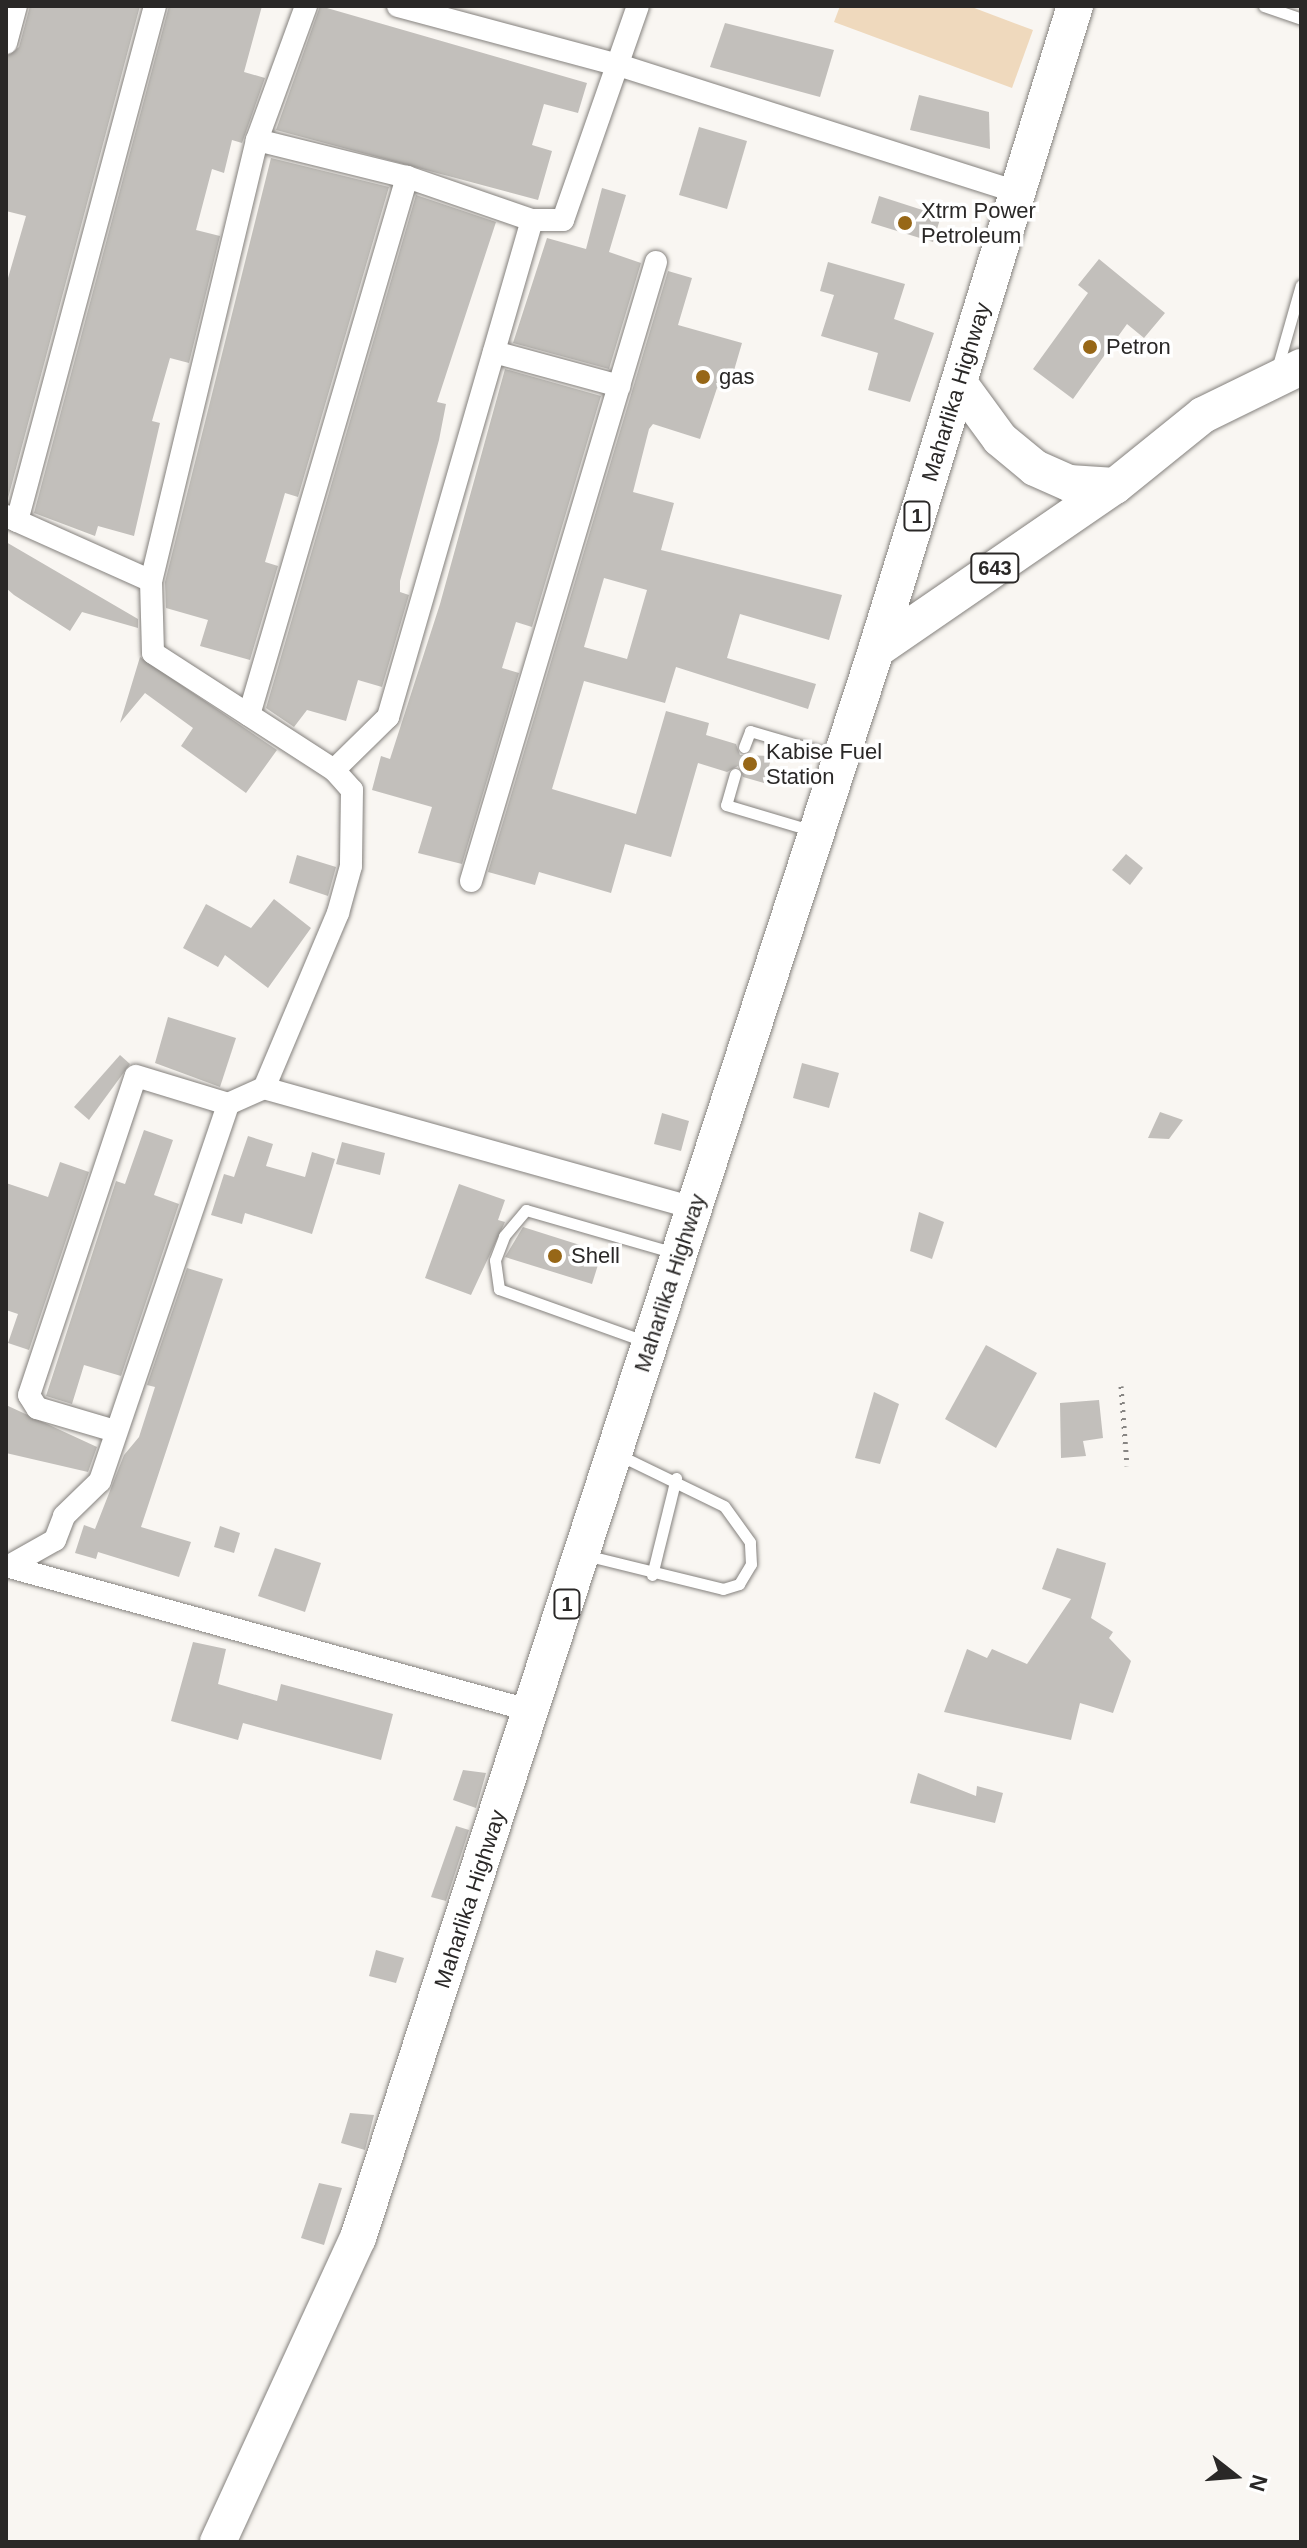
<!DOCTYPE html>
<html>
<head>
<meta charset="utf-8">
<style>
	body { margin:0 }
	#map { position:relative; width:1307px; height:2548px; overflow:hidden; background:#f9f6f2; font-family:Arial,sans-serif }
	div>[style] { position:absolute }
	.green>* { inset:0; background:#efd9bd }
	.building>* { inset:0; background:#c2bfbb }
	.path>* { height:5px; margin-top:-2.5px; transform-origin:0; background:repeating-linear-gradient(90deg,#878583 0 2px,transparent 0 8px) }
	.roads { filter:drop-shadow(0 0 2px #84817d) drop-shadow(0 0 2px #84817d) }
	.service>* { height:11px; margin:-5.5px; padding:0 5.5px; transform-origin:5.5px; border-radius:5.5px; background:#fff }
	.minor>* { height:22px; margin:-11px; padding:0 11px; transform-origin:11px; border-radius:11px; background:#fff }
	.trunk>* { height:36px; margin:-18px; padding:0 18px; transform-origin:18px; border-radius:18px; background:#fff }
	.dots>* { width:22px; height:22px; translate:-50% -50%; box-sizing:border-box; border:4px solid #fff; border-radius:50% }
	span { translate:-50% -50%; white-space:nowrap; text-align:center; line-height:1.15; -webkit-text-stroke:7px #fff; paint-order:stroke }
	.shield-label span { padding:2px 6px; background:#fff; border:2px solid; border-radius:6px; -webkit-text-stroke-width:0 }
	.shield-label { font-size:20px; color:#2a2827; font-weight:700 }
	.poi-label { font-size:22px; color:#2a2827 }
	.left { translate:0 -50%; text-align:left }
	.street-label { font-size:22px; color:#2a2827 }
	.frame { position:absolute; inset:0; border:8px solid #2a2827; pointer-events:none }
	.north { position:absolute; left:1195px; top:2436px; width:80px; height:80px; -webkit-text-stroke:6px #fff; paint-order:stroke; rotate:107deg; font-size:22px; font-weight:700; line-height:32px; text-align:center; color:#2a2827 }
	.north::after { content:''; display:block; margin:auto; width:28px; height:36px; background:#2a2827; clip-path:polygon(50% 0,100% 100%,50% 72%,0 100%) }
</style>
</head>
<body>
<div id="map">
	<div class="green">
		<i style="clip-path:polygon(840px 6px,969px 6px,1033px 30px,1012px 88px,834px 22px)"></i>
	</div>
	<div class="building">
		<i style="clip-path:polygon(30px 6px,140px 6px,7px 502px,6px 285px,26px 216px,6px 211px,6px 57px,19px 47px)"></i>
		<i style="clip-path:polygon(169px 6px,262px 6px,244px 72px,265px 78px,242px 143px,232px 140px,224px 173px,212px 169px,196px 230px,220px 236px,189px 363px,170px 358px,152px 421px,160px 423px,134px 536px,98px 526px,95px 536px,34px 513px)"></i>
		<i style="clip-path:polygon(320px 6px,587px 83px,578px 113px,544px 104px,532px 145px,552px 151px,538px 200px,276px 130px)"></i>
		<i style="clip-path:polygon(725px 23px,834px 50px,820px 97px,710px 67px)"></i>
		<i style="clip-path:polygon(919px 95px,989px 112px,990px 149px,910px 130px)"></i>
		<i style="clip-path:polygon(699px 127px,747px 141px,727px 209px,679px 195px)"></i>
		<i style="clip-path:polygon(271px 158px,389px 187px,298px 497px,285px 493px,265px 562px,278px 566px,250px 660px,200px 646px,208px 620px,166px 608px,165px 582px)"></i>
		<i style="clip-path:polygon(602px 188px,626px 195px,609px 252px,641px 263px,609px 369px,513px 343px,547px 238px,586px 249px)"></i>
		<i style="clip-path:polygon(416px 195px,496px 222px,437px 402px,446px 404px,439px 440px,400px 581px,400px 592px,409px 595px,382px 687px,358px 680px,346px 721px,307px 710px,294px 727px,266px 708px)"></i>
		<i style="clip-path:polygon(879px 196px,941px 216px,933px 242px,871px 223px)"></i>
		<i style="clip-path:polygon(1099px 259px,1165px 313px,1144px 338px,1127px 324px,1073px 399px,1033px 369px,1088px 293px,1078px 285px)"></i>
		<i style="clip-path:polygon(828px 262px,905px 284px,894px 319px,934px 333px,910px 402px,868px 390px,878px 353px,821px 336px,834px 295px,820px 291px)"></i>
		<i style="clip-path:polygon(evenodd,668px 271px,692px 278px,678px 325px,742px 343px,728px 391px,717px 388px,700px 439px,653px 424px,649px 429px,633px 492px,674px 503px,661px 550px,842px 595px,829px 640px,740px 614px,727px 658px,816px 684px,808px 709px,676px 667px,665px 703px,584px 681px,552px 789px,636px 814px,666px 711px,709px 723px,706px 735px,736px 744px,740px 755px,772px 756px,764px 783px,743px 777px,738px 766px,727px 772px,698px 763px,671px 857px,625px 844px,611px 893px,539px 872px,535px 885px,488px 872px,668px 271px,604px 578px,647px 590px,627px 659px,584px 647px,604px 578px)"></i>
		<i style="clip-path:polygon(505px 369px,601px 396px,532px 627px,516px 622px,502px 668px,519px 673px,462px 864px,418px 853px,432px 807px,372px 790px,381px 756px,390px 759px,440px 604px)"></i>
		<i style="clip-path:polygon(6px 542px,138px 619px,138px 628px,82px 612px,70px 631px,14px 595px,6px 588px)"></i>
		<i style="clip-path:polygon(140px 657px,277px 750px,246px 793px,181px 746px,193px 728px,145px 693px,120px 723px)"></i>
		<i style="clip-path:polygon(1126px 854px,1143px 868px,1130px 885px,1112px 870px)"></i>
		<i style="clip-path:polygon(297px 855px,336px 867px,328px 896px,289px 883px)"></i>
		<i style="clip-path:polygon(274px 899px,311px 928px,268px 988px,225px 955px,218px 967px,183px 948px,206px 904px,251px 928px)"></i>
		<i style="clip-path:polygon(168px 1017px,236px 1038px,220px 1087px,155px 1063px)"></i>
		<i style="clip-path:polygon(120px 1055px,130px 1064px,89px 1120px,74px 1107px)"></i>
		<i style="clip-path:polygon(802px 1063px,839px 1073px,829px 1108px,793px 1098px)"></i>
		<i style="clip-path:polygon(1160px 1112px,1183px 1120px,1169px 1139px,1148px 1138px)"></i>
		<i style="clip-path:polygon(662px 1113px,689px 1121px,681px 1151px,654px 1144px)"></i>
		<i style="clip-path:polygon(144px 1130px,173px 1140px,154px 1195px,179px 1204px,121px 1376px,84px 1365px,72px 1404px,46px 1396px,116px 1181px,125px 1184px)"></i>
		<i style="clip-path:polygon(248px 1136px,273px 1144px,266px 1166px,305px 1177px,312px 1152px,335px 1159px,312px 1234px,245px 1213px,242px 1224px,211px 1215px,224px 1174px,234px 1177px)"></i>
		<i style="clip-path:polygon(342px 1142px,385px 1153px,380px 1175px,336px 1164px)"></i>
		<i style="clip-path:polygon(60px 1162px,89px 1172px,29px 1350px,8px 1343px,18px 1314px,6px 1310px,6px 1183px,48px 1197px)"></i>
		<i style="clip-path:polygon(459px 1184px,505px 1200px,498px 1220px,505px 1222px,471px 1295px,425px 1278px)"></i>
		<i style="clip-path:polygon(919px 1212px,944px 1222px,932px 1259px,910px 1251px)"></i>
		<i style="clip-path:polygon(523px 1227px,602px 1252px,592px 1284px,505px 1257px)"></i>
		<i style="clip-path:polygon(187px 1268px,223px 1279px,141px 1527px,191px 1542px,179px 1577px,98px 1552px,96px 1559px,75px 1553px,84px 1525px,95px 1529px,124px 1455px,139px 1437px,155px 1387px,147px 1385px)"></i>
		<i style="clip-path:polygon(986px 1345px,1037px 1373px,996px 1448px,945px 1419px)"></i>
		<i style="clip-path:polygon(874px 1392px,899px 1404px,880px 1464px,855px 1458px)"></i>
		<i style="clip-path:polygon(1099px 1400px,1103px 1438px,1083px 1441px,1086px 1456px,1061px 1458px,1060px 1403px)"></i>
		<i style="clip-path:polygon(6px 1405px,97px 1447px,88px 1472px,6px 1453px)"></i>
		<i style="clip-path:polygon(220px 1526px,240px 1533px,234px 1553px,214px 1547px)"></i>
		<i style="clip-path:polygon(275px 1548px,321px 1563px,305px 1612px,258px 1596px)"></i>
		<i style="clip-path:polygon(1057px 1548px,1106px 1563px,1091px 1618px,1113px 1632px,1109px 1638px,1131px 1661px,1113px 1713px,1080px 1703px,1071px 1740px,944px 1712px,967px 1649px,987px 1658px,992px 1649px,1027px 1664px,1071px 1599px,1042px 1589px)"></i>
		<i style="clip-path:polygon(193px 1642px,226px 1649px,218px 1684px,277px 1701px,281px 1684px,393px 1714px,381px 1760px,243px 1723px,238px 1740px,171px 1721px)"></i>
		<i style="clip-path:polygon(463px 1770px,486px 1773px,476px 1808px,453px 1800px)"></i>
		<i style="clip-path:polygon(918px 1773px,976px 1796px,977px 1786px,1003px 1793px,995px 1823px,910px 1803px)"></i>
		<i style="clip-path:polygon(456px 1826px,469px 1830px,446px 1901px,431px 1897px)"></i>
		<i style="clip-path:polygon(376px 1950px,404px 1958px,396px 1983px,369px 1976px)"></i>
		<i style="clip-path:polygon(350px 2113px,374px 2115px,365px 2150px,341px 2143px)"></i>
		<i style="clip-path:polygon(319px 2183px,342px 2188px,324px 2245px,301px 2238px)"></i>
	</div>
	<div class="path">
		<i style="left:1121px;top:1386px;width:80px;rotate:85.7deg"></i>
	</div>
	<div class="roads">
		<div class="service">
			<i style="left:1264px;top:6px;width:39px;rotate:19deg"></i>
			<i style="left:1277px;top:369px;width:87px;rotate:-74.1deg"></i>
			<i style="left:744px;top:747px;width:17px;rotate:-69deg"></i>
			<i style="left:750px;top:731px;width:89px;rotate:16.4deg"></i>
			<i style="left:735px;top:774px;width:32px;rotate:106deg"></i>
			<i style="left:726px;top:805px;width:91px;rotate:16.6deg"></i>
			<i style="left:644px;top:1341px;width:154px;rotate:-160.3deg"></i>
			<i style="left:499px;top:1289px;width:29px;rotate:-98deg"></i>
			<i style="left:495px;top:1260px;width:26px;rotate:-69deg"></i>
			<i style="left:504px;top:1236px;width:34px;rotate:-50deg"></i>
			<i style="left:526px;top:1210px;width:155px;rotate:16.1deg"></i>
			<i style="left:585px;top:1555px;width:142px;rotate:13.8deg"></i>
			<i style="left:723px;top:1589px;width:17px;rotate:-17deg"></i>
			<i style="left:739px;top:1584px;width:23px;rotate:-59deg"></i>
			<i style="left:751px;top:1564px;width:22px;rotate:-93deg"></i>
			<i style="left:750px;top:1542px;width:44px;rotate:-125.8deg"></i>
			<i style="left:724px;top:1506px;width:117px;rotate:-154.1deg"></i>
			<i style="left:652px;top:1575px;width:100px;rotate:-76.1deg"></i>
		</div>
		<div class="minor">
			<i style="left:306px;top:6px;width:143px;rotate:110.1deg"></i>
			<i style="left:257px;top:140px;width:454px;rotate:103.5deg"></i>
			<i style="left:151px;top:581px;width:72px;rotate:88.4deg"></i>
			<i style="left:153px;top:653px;width:216px;rotate:32.9deg"></i>
			<i style="left:334px;top:770px;width:27px;rotate:48deg"></i>
			<i style="left:352px;top:790px;width:76px;rotate:90.8deg"></i>
			<i style="left:351px;top:866px;width:49px;rotate:105.5deg"></i>
			<i style="left:338px;top:913px;width:190px;rotate:112.9deg"></i>
			<i style="left:264px;top:1088px;width:446px;rotate:15.6deg"></i>
			<i style="left:398px;top:6px;width:232px;rotate:15deg"></i>
			<i style="left:622px;top:66px;width:416px;rotate:17.7deg"></i>
			<i style="left:6px;top:43px;width:38px;rotate:-75deg"></i>
			<i style="left:257px;top:140px;width:154px;rotate:13.9deg"></i>
			<i style="left:407px;top:177px;width:132px;rotate:19deg"></i>
			<i style="left:494px;top:352px;width:130px;rotate:15.2deg"></i>
			<i style="left:6px;top:516px;width:159px;rotate:24.1deg"></i>
			<i style="left:17px;top:521px;width:533px;rotate:-75deg"></i>
			<i style="left:249px;top:715px;width:561px;rotate:-73.63deg"></i>
			<i style="left:334px;top:770px;width:76px;rotate:-44.5deg"></i>
			<i style="left:388px;top:717px;width:517px;rotate:-73.84deg"></i>
			<i style="left:532px;top:220px;width:31px"></i>
			<i style="left:563px;top:220px;width:227px;rotate:-70.7deg"></i>
			<i style="left:471px;top:881px;width:646px;rotate:-73.36deg"></i>
			<i style="left:115px;top:1431px;width:81px;rotate:-163.6deg"></i>
			<i style="left:37px;top:1408px;width:15px;rotate:-122deg"></i>
			<i style="left:29px;top:1395px;width:336px;rotate:-71.5deg"></i>
			<i style="left:136px;top:1076px;width:96px;rotate:16.9deg"></i>
			<i style="left:6px;top:1566px;width:546px;rotate:15.41deg"></i>
			<i style="left:7px;top:1567px;width:55px;rotate:-29.4deg"></i>
			<i style="left:55px;top:1540px;width:26px;rotate:-69deg"></i>
			<i style="left:64px;top:1516px;width:50px;rotate:-44.2deg"></i>
			<i style="left:100px;top:1481px;width:398px;rotate:-71.2deg"></i>
			<i style="left:228px;top:1104px;width:39px;rotate:-24deg"></i>
		</div>
		<div class="trunk">
			<i style="left:959px;top:383px;width:69px;rotate:53.8deg"></i>
			<i style="left:1000px;top:439px;width:45px;rotate:39.6deg"></i>
			<i style="left:1035px;top:468px;width:37px;rotate:24deg"></i>
			<i style="left:1069px;top:483px;width:46px;rotate:3.7deg"></i>
			<i style="left:876px;top:650px;width:290px;rotate:-34.5deg"></i>
			<i style="left:1115px;top:486px;width:113px;rotate:-38.9deg"></i>
			<i style="left:1203px;top:415px;width:109px;rotate:-26.1deg"></i>
			<i style="left:218px;top:2542px;width:335px;rotate:-65.3deg"></i>
			<i style="left:358px;top:2238px;width:1670px;rotate:-71.93deg"></i>
			<i style="left:876px;top:650px;width:674px;rotate:-72.83deg"></i>
		</div>
	</div>
	<div class="dots">
		<i style="left:905px;top:223px;background:#976717"></i>
		<i style="left:1090px;top:347px;background:#976717"></i>
		<i style="left:703px;top:377px;background:#976717"></i>
		<i style="left:750px;top:764px;background:#976717"></i>
		<i style="left:555px;top:1256px;background:#976717"></i>
	</div>
	<div class="shield-label">
		<span style="left:917px;top:516px">1</span>
		<span style="left:995px;top:568px">643</span>
		<span style="left:567px;top:1604px">1</span>
	</div>
	<div class="poi-label">
		<span class="left" style="left:921px;top:223px">Xtrm Power<br>Petroleum</span>
		<span class="left" style="left:1106px;top:347px">Petron</span>
		<span class="left" style="left:719px;top:377px">gas</span>
		<span class="left" style="left:766px;top:764px">Kabise Fuel<br>Station</span>
		<span class="left" style="left:571px;top:1256px">Shell</span>
	</div>
	<div class="street-label">
		<span style="left:956px;top:392px;rotate:-73deg">Maharlika Highway</span>
		<span style="left:670px;top:1283px;rotate:-72deg">Maharlika Highway</span>
		<span style="left:470px;top:1899px;rotate:-72deg">Maharlika Highway</span>
	</div>
	<div class="frame"></div>
	<div class="north">N</div>
</div>
</body>
</html>
